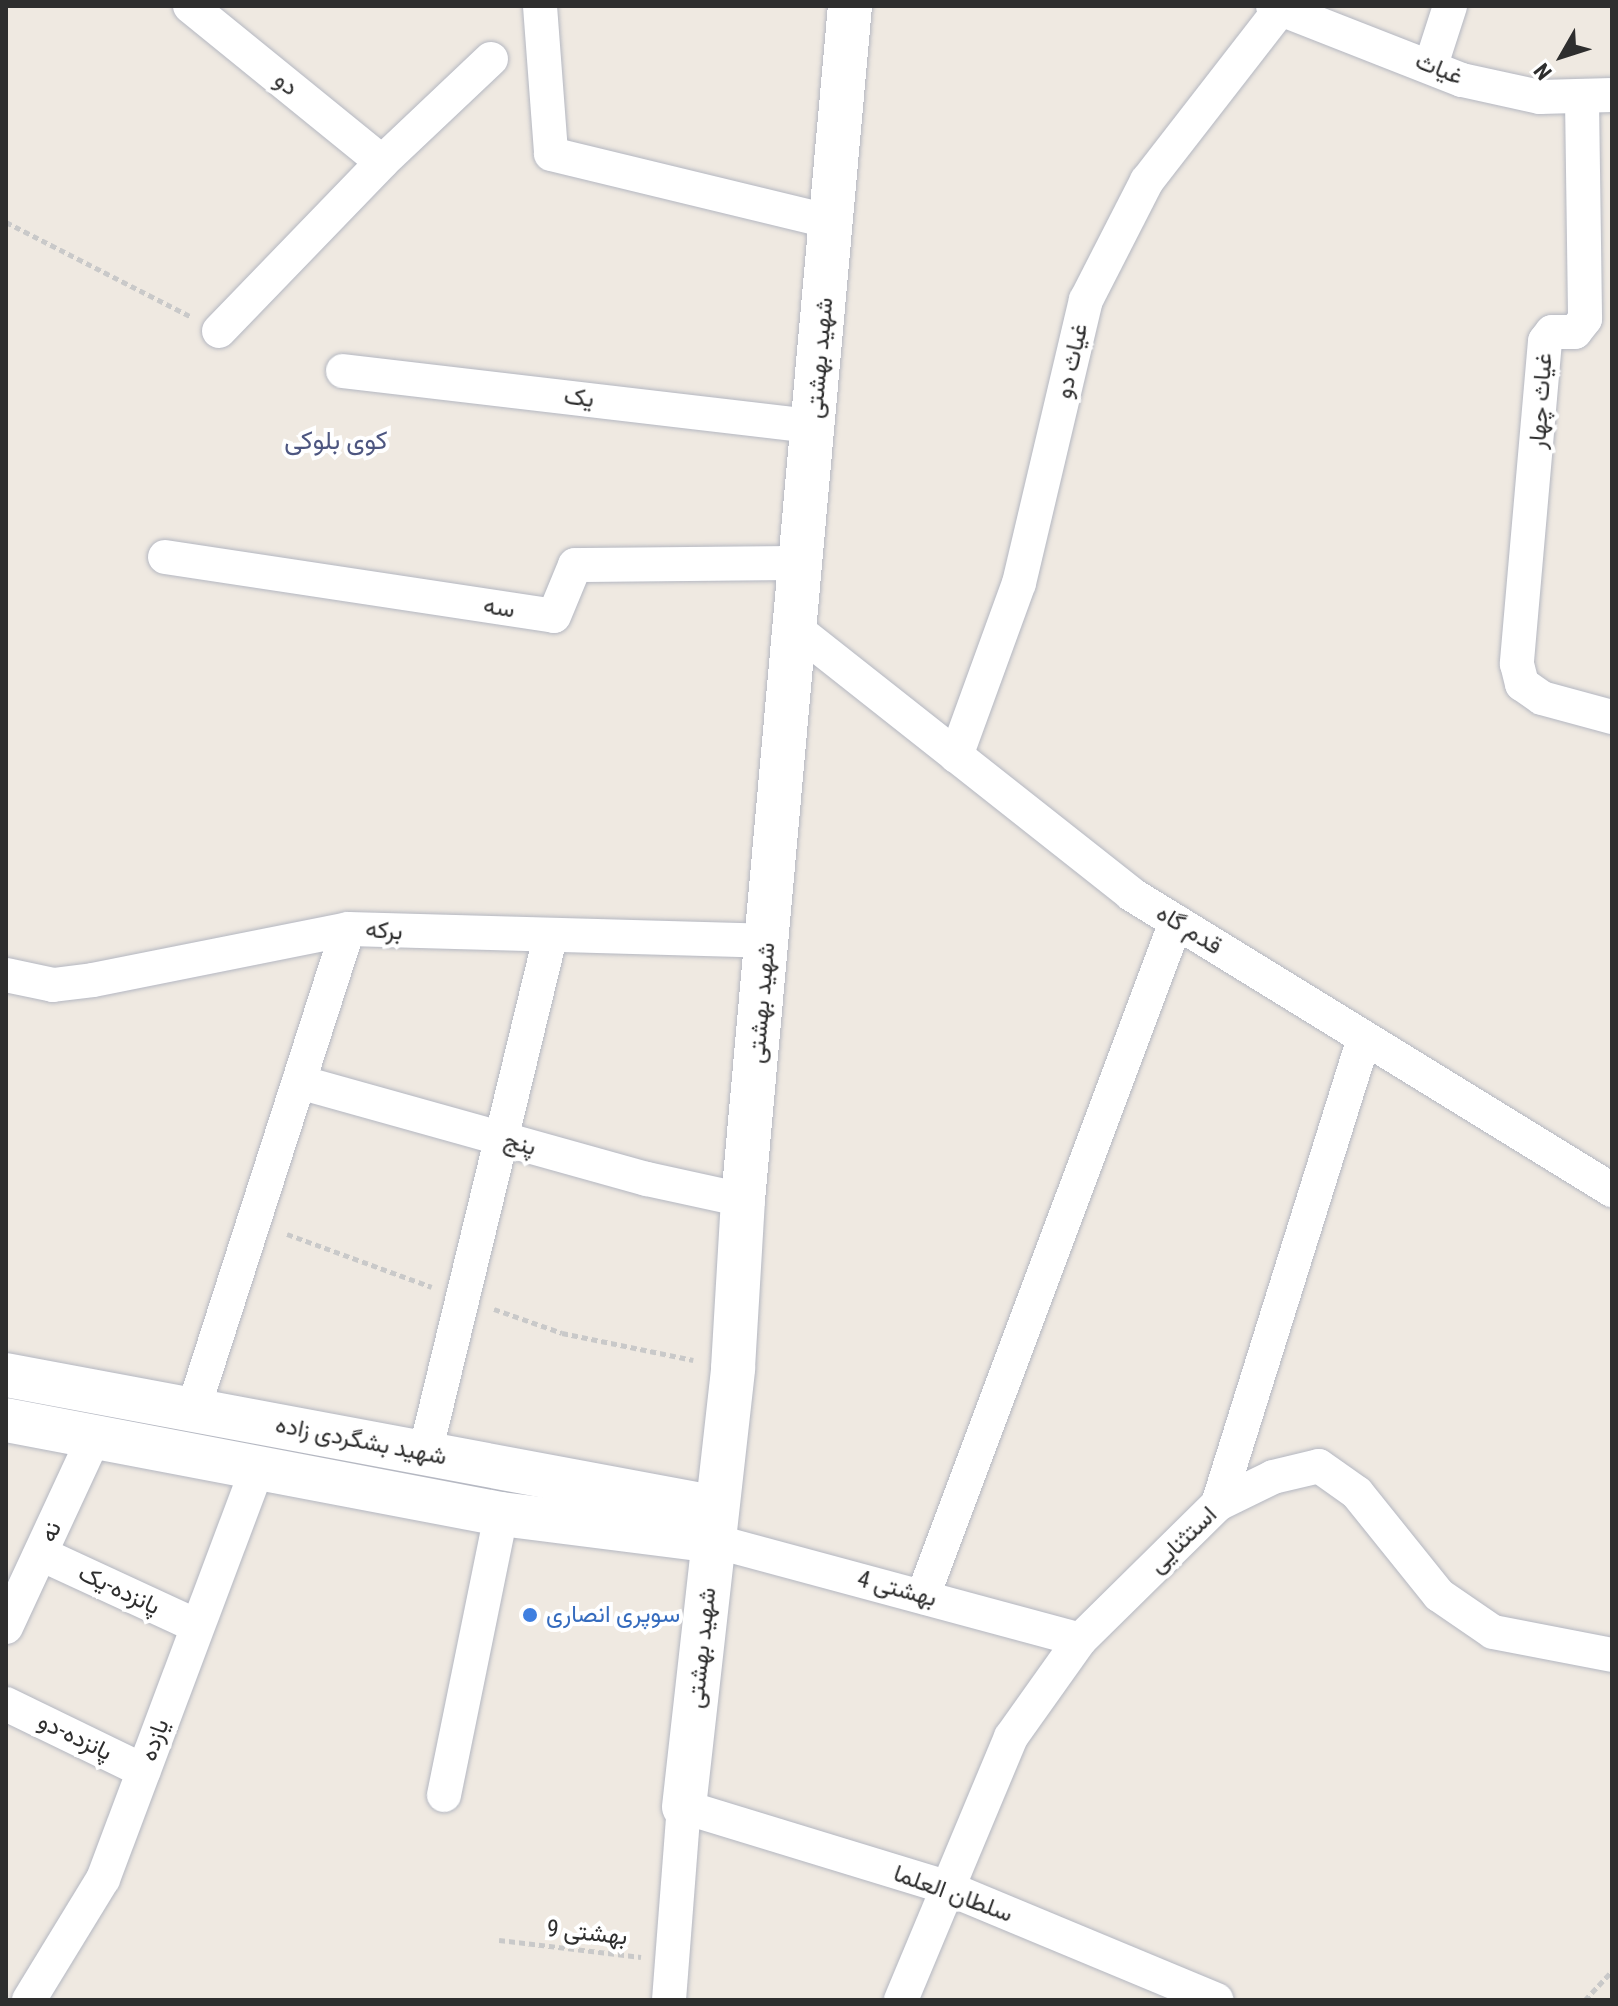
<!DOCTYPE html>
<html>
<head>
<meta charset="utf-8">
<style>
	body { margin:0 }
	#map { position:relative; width:1618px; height:2006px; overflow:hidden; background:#efe9e1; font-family:"Roboto Condensed",Vazirmatn,sans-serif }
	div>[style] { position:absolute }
	.path>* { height:5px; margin-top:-2.5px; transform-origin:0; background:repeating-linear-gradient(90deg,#c9c9c9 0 6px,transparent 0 10px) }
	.roads { filter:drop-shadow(0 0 2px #b4b7c1) drop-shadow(0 0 2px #b4b7c1) }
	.street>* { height:34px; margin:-17px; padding:0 17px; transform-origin:17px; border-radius:17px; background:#fff }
	.secondary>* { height:44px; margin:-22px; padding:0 22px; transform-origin:22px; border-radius:22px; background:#fff }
	.dots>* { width:22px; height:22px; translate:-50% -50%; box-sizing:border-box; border:4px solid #fff; border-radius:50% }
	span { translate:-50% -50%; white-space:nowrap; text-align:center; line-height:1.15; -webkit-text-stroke:8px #fff; paint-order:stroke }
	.street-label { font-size:24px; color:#2e2e2e }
	.shop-label { font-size:24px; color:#366cbe }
	.left { translate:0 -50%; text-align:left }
	.neighbourhood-label { font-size:26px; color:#4d5680 }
	.frame { position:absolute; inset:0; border:8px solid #2e2e2e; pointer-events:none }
	.north { position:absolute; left:1522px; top:16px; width:80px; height:80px; -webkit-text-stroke:6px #fff; paint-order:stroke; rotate:231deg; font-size:22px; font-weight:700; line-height:32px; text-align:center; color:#2e2e2e }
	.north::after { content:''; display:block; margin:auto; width:28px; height:36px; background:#2e2e2e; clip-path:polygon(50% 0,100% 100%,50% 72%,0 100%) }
</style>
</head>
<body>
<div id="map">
	<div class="path">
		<i style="left:6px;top:222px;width:207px;rotate:27.1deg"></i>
		<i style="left:287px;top:1234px;width:154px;rotate:20.1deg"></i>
		<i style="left:494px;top:1309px;width:72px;rotate:19.4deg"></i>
		<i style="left:562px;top:1333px;width:134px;rotate:11.6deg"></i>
		<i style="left:499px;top:1940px;width:143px;rotate:6.8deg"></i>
		<i style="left:1585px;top:2000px;width:40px;rotate:-47deg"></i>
	</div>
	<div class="roads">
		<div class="street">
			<i style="left:190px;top:6px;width:247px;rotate:39.1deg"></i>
			<i style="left:540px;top:6px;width:148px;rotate:85.7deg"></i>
			<i style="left:551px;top:154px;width:289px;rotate:13.6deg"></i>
			<i style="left:1273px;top:6px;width:203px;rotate:21.4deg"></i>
			<i style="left:1462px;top:80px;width:80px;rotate:12.3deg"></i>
			<i style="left:1540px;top:97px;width:72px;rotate:-1.6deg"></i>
			<i style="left:1431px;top:65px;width:62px;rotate:-72.1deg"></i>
			<i style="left:1582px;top:99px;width:220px;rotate:89.2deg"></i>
			<i style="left:1585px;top:319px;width:16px;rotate:128deg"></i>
			<i style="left:1575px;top:332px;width:23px;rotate:180deg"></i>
			<i style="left:1552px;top:332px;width:11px;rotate:128deg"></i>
			<i style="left:1545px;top:341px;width:324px;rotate:95deg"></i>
			<i style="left:1517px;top:664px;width:21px;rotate:76deg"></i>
			<i style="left:1522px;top:684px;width:24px;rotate:35deg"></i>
			<i style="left:1542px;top:698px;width:73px;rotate:15.2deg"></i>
			<i style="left:219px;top:331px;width:235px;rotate:-46deg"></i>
			<i style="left:382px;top:162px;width:150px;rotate:-43.4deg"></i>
			<i style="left:343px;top:371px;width:474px;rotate:6.7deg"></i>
			<i style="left:165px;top:557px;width:393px;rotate:8.6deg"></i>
			<i style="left:554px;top:616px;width:55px;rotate:-67.6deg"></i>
			<i style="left:575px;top:565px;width:227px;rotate:-0.5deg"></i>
			<i style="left:796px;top:629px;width:427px;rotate:38.3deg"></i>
			<i style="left:1131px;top:894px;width:565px;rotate:31.61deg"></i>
			<i style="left:956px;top:756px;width:184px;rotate:-70deg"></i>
			<i style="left:1019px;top:583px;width:291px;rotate:-76.7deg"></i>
			<i style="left:1086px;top:300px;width:134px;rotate:-62.9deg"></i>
			<i style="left:1147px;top:181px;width:215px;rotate:-52.2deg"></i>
			<i style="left:6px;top:975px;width:48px;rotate:12deg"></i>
			<i style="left:53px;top:985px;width:40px;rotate:-7.1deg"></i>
			<i style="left:93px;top:980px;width:260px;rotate:-11.3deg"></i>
			<i style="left:348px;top:929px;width:419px;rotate:1.6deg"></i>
			<i style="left:299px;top:1082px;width:361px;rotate:15.6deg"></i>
			<i style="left:647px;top:1179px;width:98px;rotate:12.3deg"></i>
			<i style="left:193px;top:1410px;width:505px;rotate:-72.14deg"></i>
			<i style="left:425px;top:1453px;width:530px;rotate:-76.36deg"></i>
			<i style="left:1218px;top:1504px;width:488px;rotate:-72.6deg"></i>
			<i style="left:714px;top:1541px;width:379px;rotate:15.1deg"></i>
			<i style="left:41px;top:1554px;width:172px;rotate:24.8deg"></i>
			<i style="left:923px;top:1596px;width:720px;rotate:-69.43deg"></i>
			<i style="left:6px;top:1627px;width:209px;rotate:-65.1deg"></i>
			<i style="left:6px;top:1704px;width:153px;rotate:25.9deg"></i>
			<i style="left:444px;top:1795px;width:287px;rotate:-78.5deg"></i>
			<i style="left:29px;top:2000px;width:142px;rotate:-58.6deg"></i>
			<i style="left:103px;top:1879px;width:440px;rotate:-69.4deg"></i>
			<i style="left:669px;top:2000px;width:194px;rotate:-85.6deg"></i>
			<i style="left:684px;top:1807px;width:273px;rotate:17deg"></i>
			<i style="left:945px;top:1887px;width:294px;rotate:22.6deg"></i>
			<i style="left:901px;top:2000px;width:285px;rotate:-67.3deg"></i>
			<i style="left:1011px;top:1737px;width:119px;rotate:-54.6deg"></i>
			<i style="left:1080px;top:1640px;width:194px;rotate:-44.6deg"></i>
			<i style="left:1218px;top:1504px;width:61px;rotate:-26.1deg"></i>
			<i style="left:1273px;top:1477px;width:47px;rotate:-13.4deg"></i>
			<i style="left:1319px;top:1466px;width:47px;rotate:35.4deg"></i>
			<i style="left:1357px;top:1493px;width:131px;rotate:51.2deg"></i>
			<i style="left:1439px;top:1595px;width:65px;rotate:34.4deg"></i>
			<i style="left:1493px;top:1632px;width:121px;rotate:10.9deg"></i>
		</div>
		<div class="secondary">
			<i style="left:6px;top:1375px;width:723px;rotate:10.6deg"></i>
			<i style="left:6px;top:1420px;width:504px;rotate:10.75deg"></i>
			<i style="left:501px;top:1514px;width:215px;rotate:7.2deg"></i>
			<i style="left:684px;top:1807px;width:442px;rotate:-83.6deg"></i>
			<i style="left:733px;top:1368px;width:168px;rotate:-86.6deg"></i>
			<i style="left:743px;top:1200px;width:1199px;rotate:-84.88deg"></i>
		</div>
	</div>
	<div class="dots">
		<i style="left:530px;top:1615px;background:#3f7fe0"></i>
	</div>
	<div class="street-label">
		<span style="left:1439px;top:69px;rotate:22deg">غیاث</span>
		<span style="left:286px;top:84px;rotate:39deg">دو</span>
		<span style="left:820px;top:358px;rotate:-85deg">شهید بهشتی</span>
		<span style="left:1072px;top:361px;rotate:-77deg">غیاث دو</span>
		<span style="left:579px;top:398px;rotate:7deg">یک</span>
		<span style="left:1541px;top:401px;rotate:-86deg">غیاث چهار</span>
		<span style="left:499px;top:608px;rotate:9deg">سه</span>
		<span style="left:1189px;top:930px;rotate:32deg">قدم گاه</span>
		<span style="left:384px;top:931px;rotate:4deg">برکه</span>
		<span style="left:762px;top:1003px;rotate:-85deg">شهید بهشتی</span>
		<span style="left:520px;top:1144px;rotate:16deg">پنج</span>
		<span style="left:361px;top:1441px;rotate:11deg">شهید بشگردی زاده</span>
		<span style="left:51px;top:1532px;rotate:-66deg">نه</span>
		<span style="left:1183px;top:1540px;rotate:-44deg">استثنایی</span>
		<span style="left:897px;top:1589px;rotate:15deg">بهشتی 4</span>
		<span style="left:119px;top:1590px;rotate:25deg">پانزده-یک</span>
		<span style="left:702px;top:1648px;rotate:-84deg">شهید بهشتی</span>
		<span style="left:75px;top:1737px;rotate:26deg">پانزده-دو</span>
		<span style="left:155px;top:1740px;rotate:-70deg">یازده</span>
		<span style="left:953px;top:1894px;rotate:20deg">سلطان العلما</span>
		<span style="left:587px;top:1933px;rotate:6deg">بهشتی 9</span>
	</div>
	<div class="shop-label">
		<span class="left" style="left:546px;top:1615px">سوپری انصاری</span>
	</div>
	<div class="neighbourhood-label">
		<span style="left:336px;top:441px">کوی بلوکی</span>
	</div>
	<div class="frame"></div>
	<div class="north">N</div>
</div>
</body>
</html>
